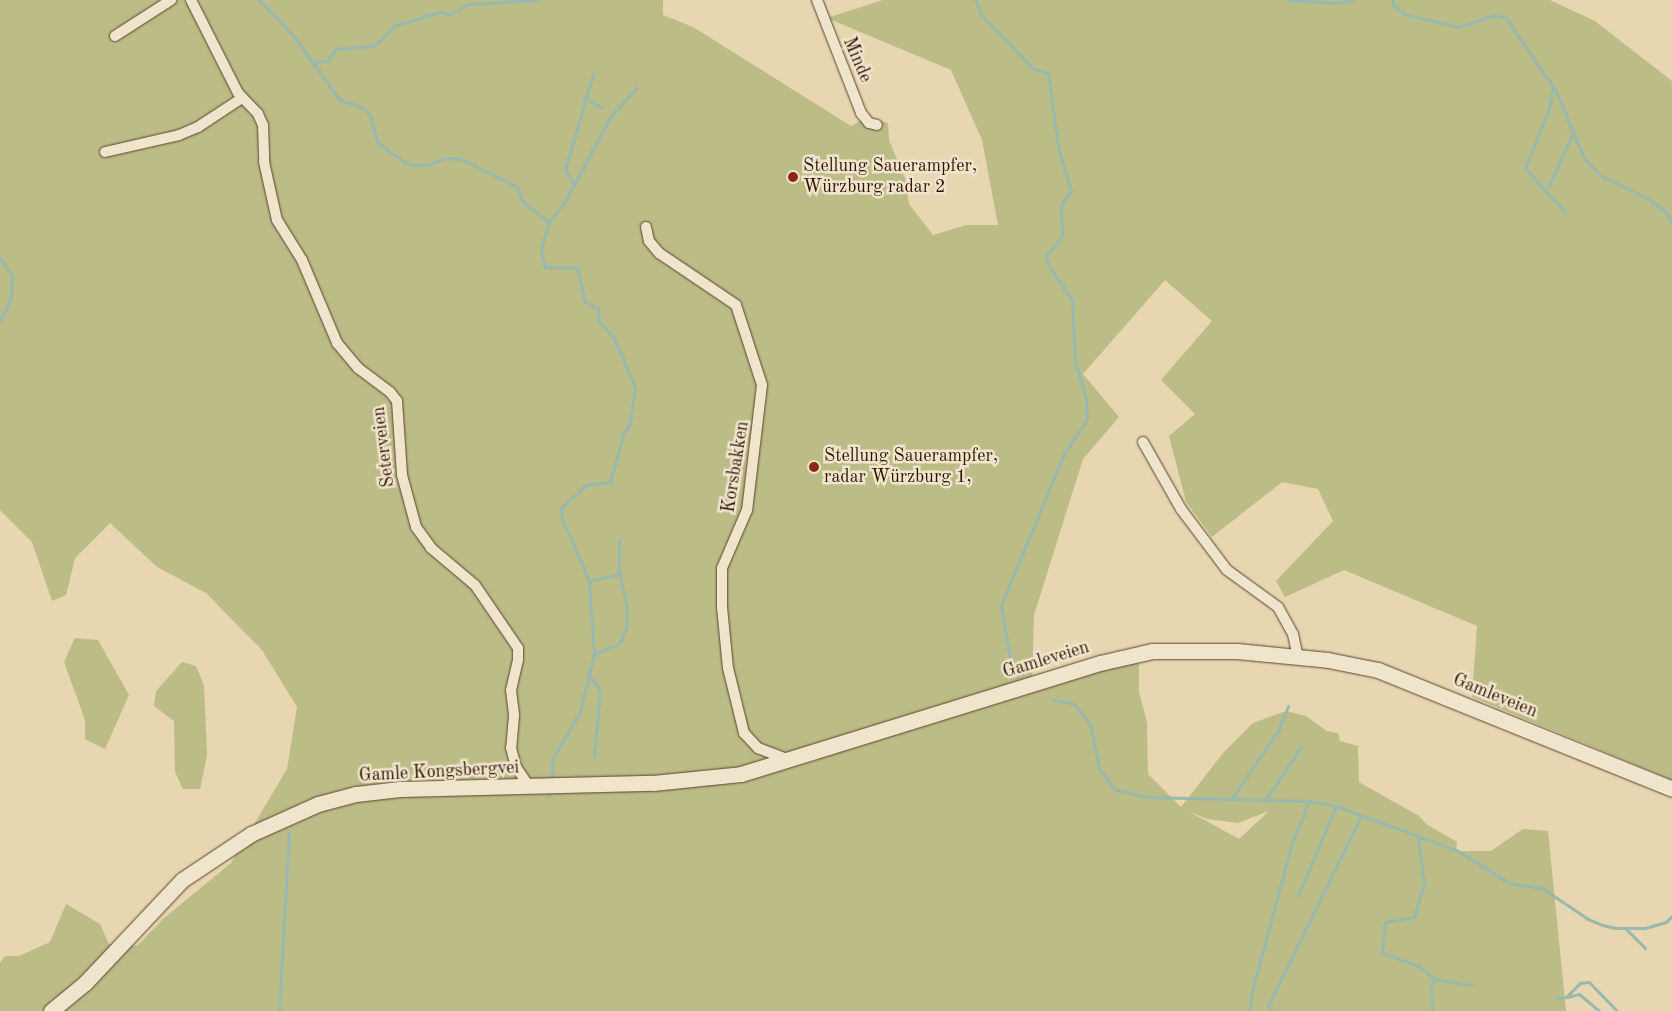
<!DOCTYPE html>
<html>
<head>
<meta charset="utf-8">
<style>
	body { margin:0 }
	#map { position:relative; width:1672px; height:1011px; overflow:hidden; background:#e7d6b0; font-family:"Old Standard TT",serif }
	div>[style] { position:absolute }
	.green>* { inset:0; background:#bcbc87 }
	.stream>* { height:3px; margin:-1.5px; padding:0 1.5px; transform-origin:1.5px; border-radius:1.5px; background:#97b9ae }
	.roads { filter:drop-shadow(0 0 1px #5c432d) drop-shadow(0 0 1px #5c432d) }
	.street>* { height:10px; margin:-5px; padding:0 5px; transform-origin:5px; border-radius:5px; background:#efe4cc }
	.secondary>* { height:15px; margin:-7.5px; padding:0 7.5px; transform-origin:7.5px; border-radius:7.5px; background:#efe4cc }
	.dots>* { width:14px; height:14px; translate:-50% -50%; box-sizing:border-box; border:2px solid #efe4cc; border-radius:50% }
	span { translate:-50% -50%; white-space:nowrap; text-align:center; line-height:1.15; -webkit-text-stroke:5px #efe4cc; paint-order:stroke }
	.street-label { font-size:18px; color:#2d1201 }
	.poi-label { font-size:18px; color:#2d1201 }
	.left { translate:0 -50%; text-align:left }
</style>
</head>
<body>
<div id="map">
	<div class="green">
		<i style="clip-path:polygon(evenodd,0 0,663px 0,663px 15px,693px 27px,851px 126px,867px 117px,888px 123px,889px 140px,905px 178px,909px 204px,933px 235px,966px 225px,998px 225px,982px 140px,951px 70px,827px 18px,883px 0,1550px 0,1595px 21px,1672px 81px,1672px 780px,1472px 697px,1477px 626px,1344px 570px,1285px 597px,1276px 581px,1333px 521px,1318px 489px,1282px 482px,1212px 537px,1186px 502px,1169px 436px,1195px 414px,1161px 380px,1212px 321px,1165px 280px,1083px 374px,1119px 417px,1083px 459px,1034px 615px,1032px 690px,1139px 661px,1139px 692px,1147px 722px,1148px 774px,1181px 807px,1223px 753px,1253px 723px,1286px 711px,1306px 716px,1327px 731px,1338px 733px,1340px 741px,1358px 746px,1359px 782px,1419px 816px,1426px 824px,1457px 842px,1456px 851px,1491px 851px,1523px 829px,1548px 831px,1566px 1011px,0 1011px,0 963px,5px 956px,19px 956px,50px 942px,66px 904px,100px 924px,109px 944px,137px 946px,163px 919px,231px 863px,287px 769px,297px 707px,262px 650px,206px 593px,157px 567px,110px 523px,75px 558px,66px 595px,52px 601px,32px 542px,0 510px,0 0,1188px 811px,1207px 819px,1238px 823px,1269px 811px,1239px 839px,1188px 811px)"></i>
		<i style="clip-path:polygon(75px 638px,98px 640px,129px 695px,105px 749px,85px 739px,85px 720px,64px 662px)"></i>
		<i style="clip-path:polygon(182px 662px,196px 666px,204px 685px,207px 755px,200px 789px,183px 789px,175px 772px,174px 721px,154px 706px,156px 691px)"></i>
	</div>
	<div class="stream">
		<i style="left:259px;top:0;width:47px;rotate:45.9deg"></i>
		<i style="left:292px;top:34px;width:82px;rotate:54deg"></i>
		<i style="left:340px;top:100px;width:23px;rotate:18deg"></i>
		<i style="left:362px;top:107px;width:11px;rotate:45deg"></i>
		<i style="left:370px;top:115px;width:27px;rotate:75deg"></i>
		<i style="left:377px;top:141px;width:15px;rotate:42deg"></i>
		<i style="left:388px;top:151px;width:26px;rotate:32deg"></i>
		<i style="left:410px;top:165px;width:16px"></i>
		<i style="left:426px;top:165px;width:23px;rotate:-18deg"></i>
		<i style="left:448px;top:158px;width:13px;rotate:4deg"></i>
		<i style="left:461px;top:159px;width:63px;rotate:26.6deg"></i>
		<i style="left:517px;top:187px;width:16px;rotate:68deg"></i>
		<i style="left:523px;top:202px;width:33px;rotate:38deg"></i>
		<i style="left:976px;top:0;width:14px;rotate:73deg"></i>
		<i style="left:980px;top:13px;width:76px;rotate:46.6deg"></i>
		<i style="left:1032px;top:68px;width:17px;rotate:17deg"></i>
		<i style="left:1048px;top:73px;width:75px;rotate:82.3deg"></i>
		<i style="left:1058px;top:147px;width:46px;rotate:73.5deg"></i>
		<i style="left:1071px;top:191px;width:17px;rotate:126deg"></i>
		<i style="left:1061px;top:205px;width:31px;rotate:88deg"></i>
		<i style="left:1062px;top:236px;width:26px;rotate:129deg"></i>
		<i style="left:1046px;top:256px;width:13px;rotate:72deg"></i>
		<i style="left:1050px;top:268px;width:39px;rotate:55deg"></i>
		<i style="left:1072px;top:300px;width:62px;rotate:87.2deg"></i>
		<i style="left:1075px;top:362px;width:39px;rotate:73deg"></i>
		<i style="left:1086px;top:399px;width:20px;rotate:87deg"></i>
		<i style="left:1087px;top:419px;width:42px;rotate:123.3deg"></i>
		<i style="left:1064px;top:454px;width:164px;rotate:112.6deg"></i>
		<i style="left:1001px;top:605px;width:55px;rotate:80.5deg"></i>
		<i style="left:1010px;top:659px;width:25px;rotate:69deg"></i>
		<i style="left:1289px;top:0;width:42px;rotate:4.1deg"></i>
		<i style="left:1331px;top:3px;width:23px;rotate:-7deg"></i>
		<i style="left:1393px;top:0;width:5px;rotate:90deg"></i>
		<i style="left:1393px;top:5px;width:14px;rotate:39deg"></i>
		<i style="left:1404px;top:14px;width:56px;rotate:13.5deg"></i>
		<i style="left:1458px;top:27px;width:38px;rotate:-18deg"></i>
		<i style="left:1494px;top:15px;width:12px;rotate:14deg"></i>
		<i style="left:1506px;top:18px;width:88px;rotate:55.6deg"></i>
		<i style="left:1556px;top:91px;width:73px;rotate:67.3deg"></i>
		<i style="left:1584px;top:158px;width:23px;rotate:47deg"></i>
		<i style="left:1600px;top:175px;width:55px;rotate:26.1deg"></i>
		<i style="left:1649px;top:199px;width:20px;rotate:37deg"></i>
		<i style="left:1665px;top:211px;width:13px;rotate:58deg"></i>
		<i style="left:314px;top:62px;width:13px;rotate:-4deg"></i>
		<i style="left:327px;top:61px;width:15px;rotate:-53deg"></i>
		<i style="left:336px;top:49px;width:38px;rotate:-5deg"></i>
		<i style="left:374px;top:46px;width:29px;rotate:-44deg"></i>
		<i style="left:395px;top:26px;width:46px;rotate:-17.7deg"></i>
		<i style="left:439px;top:12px;width:11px;rotate:10deg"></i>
		<i style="left:450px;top:14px;width:21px;rotate:-28deg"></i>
		<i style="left:469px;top:4px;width:70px;rotate:-3.3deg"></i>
		<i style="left:1553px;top:87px;width:22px;rotate:100deg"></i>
		<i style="left:1549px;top:109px;width:64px;rotate:112.1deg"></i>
		<i style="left:1525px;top:168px;width:58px;rotate:47.8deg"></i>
		<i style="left:584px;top:98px;width:20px;rotate:27deg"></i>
		<i style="left:574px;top:184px;width:17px;rotate:-123deg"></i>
		<i style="left:565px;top:170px;width:100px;rotate:-73.7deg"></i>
		<i style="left:1548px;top:187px;width:60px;rotate:-65.2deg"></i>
		<i style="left:0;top:258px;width:22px;rotate:56deg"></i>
		<i style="left:12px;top:276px;width:21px;rotate:93deg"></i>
		<i style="left:11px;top:297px;width:27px;rotate:114deg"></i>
		<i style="left:589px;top:581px;width:31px;rotate:-13deg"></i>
		<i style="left:594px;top:654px;width:27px;rotate:-22deg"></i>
		<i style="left:619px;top:644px;width:17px;rotate:-66deg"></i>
		<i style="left:626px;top:628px;width:20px;rotate:-87deg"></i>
		<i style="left:627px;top:608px;width:35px;rotate:-103deg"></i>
		<i style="left:619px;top:574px;width:34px;rotate:-90deg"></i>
		<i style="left:590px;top:676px;width:18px;rotate:56deg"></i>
		<i style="left:600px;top:691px;width:65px;rotate:95.3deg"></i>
		<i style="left:1053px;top:700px;width:22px;rotate:10deg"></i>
		<i style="left:1075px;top:704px;width:28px;rotate:55deg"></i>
		<i style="left:1091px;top:727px;width:42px;rotate:79deg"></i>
		<i style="left:1099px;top:768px;width:26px;rotate:54deg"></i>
		<i style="left:1114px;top:789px;width:33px;rotate:14deg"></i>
		<i style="left:1146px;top:797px;width:163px;rotate:1.4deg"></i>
		<i style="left:1309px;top:801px;width:27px;rotate:10deg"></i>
		<i style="left:1336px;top:806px;width:130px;rotate:20.2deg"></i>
		<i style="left:1458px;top:851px;width:60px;rotate:32.1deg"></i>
		<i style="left:1509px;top:883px;width:33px;rotate:9deg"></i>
		<i style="left:1542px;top:888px;width:55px;rotate:34deg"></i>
		<i style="left:1588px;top:919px;width:15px;rotate:23deg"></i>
		<i style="left:1602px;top:925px;width:14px;rotate:12deg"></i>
		<i style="left:1616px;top:928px;width:29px"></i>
		<i style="left:1645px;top:928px;width:22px;rotate:-16deg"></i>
		<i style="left:1666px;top:922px;width:8px;rotate:-45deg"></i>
		<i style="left:552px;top:776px;width:16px;rotate:-90deg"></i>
		<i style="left:552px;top:760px;width:56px;rotate:-59.7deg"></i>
		<i style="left:580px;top:712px;width:60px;rotate:-76.4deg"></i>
		<i style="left:594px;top:654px;width:73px;rotate:-93.9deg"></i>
		<i style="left:589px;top:581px;width:68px;rotate:-113.5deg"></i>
		<i style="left:562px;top:519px;width:11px;rotate:-95deg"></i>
		<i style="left:561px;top:508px;width:34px;rotate:-43deg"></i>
		<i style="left:586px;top:485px;width:24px;rotate:-7deg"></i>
		<i style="left:610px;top:482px;width:49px;rotate:-74.5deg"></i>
		<i style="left:623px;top:435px;width:14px;rotate:-60deg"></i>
		<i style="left:630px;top:423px;width:36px;rotate:-82deg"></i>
		<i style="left:635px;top:387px;width:53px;rotate:-113.2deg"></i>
		<i style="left:614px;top:338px;width:22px;rotate:-133deg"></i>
		<i style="left:599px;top:322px;width:14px;rotate:-94deg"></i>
		<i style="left:598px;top:308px;width:14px;rotate:-155deg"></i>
		<i style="left:585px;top:302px;width:35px;rotate:-103deg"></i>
		<i style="left:577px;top:268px;width:32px;rotate:-178deg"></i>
		<i style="left:545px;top:267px;width:18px;rotate:-103deg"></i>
		<i style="left:541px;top:249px;width:28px;rotate:-73deg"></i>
		<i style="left:549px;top:222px;width:24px;rotate:-52deg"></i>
		<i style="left:564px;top:203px;width:99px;rotate:-61.6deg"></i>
		<i style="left:611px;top:116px;width:38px;rotate:-48deg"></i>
		<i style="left:549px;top:796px;width:2px;rotate:-90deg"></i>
		<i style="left:1232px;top:798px;width:81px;rotate:-55.5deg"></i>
		<i style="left:1278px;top:731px;width:27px;rotate:-68deg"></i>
		<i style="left:1265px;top:800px;width:64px;rotate:-55.8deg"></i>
		<i style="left:1418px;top:839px;width:44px;rotate:82.2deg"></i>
		<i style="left:1424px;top:883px;width:35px;rotate:106deg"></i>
		<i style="left:1414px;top:917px;width:29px;rotate:170deg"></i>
		<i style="left:1385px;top:922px;width:31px;rotate:96deg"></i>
		<i style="left:1382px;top:953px;width:37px;rotate:19deg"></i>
		<i style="left:1417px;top:965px;width:22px;rotate:39deg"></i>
		<i style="left:1434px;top:979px;width:38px;rotate:9deg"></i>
		<i style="left:1298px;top:896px;width:98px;rotate:-67.1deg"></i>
		<i style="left:1626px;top:929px;width:27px;rotate:45deg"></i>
		<i style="left:1567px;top:997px;width:12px;rotate:-14deg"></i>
		<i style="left:1579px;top:994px;width:26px;rotate:40deg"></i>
		<i style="left:1557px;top:998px;width:9px;rotate:-6deg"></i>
		<i style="left:1566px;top:997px;width:20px;rotate:-45deg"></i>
		<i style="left:1580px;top:983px;width:9px;rotate:-6deg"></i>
		<i style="left:1589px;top:982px;width:40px;rotate:46deg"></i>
		<i style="left:279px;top:1011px;width:179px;rotate:-86.8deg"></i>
		<i style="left:1250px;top:1011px;width:16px;rotate:-86deg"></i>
		<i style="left:1251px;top:995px;width:157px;rotate:-74.9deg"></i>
		<i style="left:1292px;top:843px;width:45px;rotate:-68deg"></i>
		<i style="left:1271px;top:1011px;width:6px;rotate:-121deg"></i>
		<i style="left:1268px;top:1006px;width:212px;rotate:-63.9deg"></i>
		<i style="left:1432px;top:1011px;width:24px;rotate:-92deg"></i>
		<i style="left:1431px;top:987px;width:9px;rotate:-69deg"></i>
	</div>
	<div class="roads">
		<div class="street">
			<i style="left:191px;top:0;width:104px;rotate:63.2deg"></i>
			<i style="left:238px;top:93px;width:29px;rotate:46deg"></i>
			<i style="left:258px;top:114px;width:12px;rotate:66deg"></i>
			<i style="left:263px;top:125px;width:37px;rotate:88deg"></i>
			<i style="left:264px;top:162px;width:59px;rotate:77.4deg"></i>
			<i style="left:277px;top:220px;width:47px;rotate:58deg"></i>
			<i style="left:302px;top:260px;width:90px;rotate:67.1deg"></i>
			<i style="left:337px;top:343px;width:33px;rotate:50deg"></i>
			<i style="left:358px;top:368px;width:40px;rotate:37deg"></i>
			<i style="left:390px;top:392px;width:11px;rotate:52deg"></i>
			<i style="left:397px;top:401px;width:74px;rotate:86.1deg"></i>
			<i style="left:402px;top:475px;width:54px;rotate:74.9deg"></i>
			<i style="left:416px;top:527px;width:26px;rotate:54deg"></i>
			<i style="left:431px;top:548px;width:57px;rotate:40.1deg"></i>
			<i style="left:475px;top:585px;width:76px;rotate:55.7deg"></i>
			<i style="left:518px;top:648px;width:12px;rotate:90deg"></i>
			<i style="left:518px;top:660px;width:31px;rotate:103deg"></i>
			<i style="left:511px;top:690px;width:26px;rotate:83deg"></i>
			<i style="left:514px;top:716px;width:32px;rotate:95deg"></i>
			<i style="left:511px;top:748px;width:20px;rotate:75deg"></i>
			<i style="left:516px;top:767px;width:23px;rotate:56deg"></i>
			<i style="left:817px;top:0;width:121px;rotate:68.7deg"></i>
			<i style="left:861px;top:113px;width:13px;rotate:51deg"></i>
			<i style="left:869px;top:123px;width:8px;rotate:14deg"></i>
			<i style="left:115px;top:36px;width:67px;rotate:-32.7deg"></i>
			<i style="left:105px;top:152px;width:76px;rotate:-12.9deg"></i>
			<i style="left:179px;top:135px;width:21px;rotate:-23deg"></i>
			<i style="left:198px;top:127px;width:53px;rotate:-33.4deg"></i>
			<i style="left:646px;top:227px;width:14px;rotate:78deg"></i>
			<i style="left:649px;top:241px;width:16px;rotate:50deg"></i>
			<i style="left:659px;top:253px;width:93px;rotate:34deg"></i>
			<i style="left:736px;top:305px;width:84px;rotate:72deg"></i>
			<i style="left:762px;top:385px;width:126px;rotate:96.8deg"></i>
			<i style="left:747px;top:510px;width:63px;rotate:113.3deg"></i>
			<i style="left:722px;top:568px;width:39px;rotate:90deg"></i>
			<i style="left:722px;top:607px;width:61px;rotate:84.4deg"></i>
			<i style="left:728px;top:668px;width:67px;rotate:76.2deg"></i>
			<i style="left:744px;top:733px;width:21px;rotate:47deg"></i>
			<i style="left:758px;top:748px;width:30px;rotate:21deg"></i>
			<i style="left:1143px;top:442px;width:77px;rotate:60.4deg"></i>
			<i style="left:1181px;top:509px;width:76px;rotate:53deg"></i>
			<i style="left:1227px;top:570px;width:63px;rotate:36deg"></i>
			<i style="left:1278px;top:607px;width:31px;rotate:61deg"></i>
			<i style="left:1293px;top:634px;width:24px;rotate:78deg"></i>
		</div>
		<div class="secondary">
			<i style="left:51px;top:1011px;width:44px;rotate:-39.5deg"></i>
			<i style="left:85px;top:983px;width:141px;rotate:-46.7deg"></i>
			<i style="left:182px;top:880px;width:83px;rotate:-33.7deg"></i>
			<i style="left:251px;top:834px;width:73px;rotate:-24.1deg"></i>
			<i style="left:318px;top:804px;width:39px;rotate:-15deg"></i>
			<i style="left:356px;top:794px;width:44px;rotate:-6.5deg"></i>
			<i style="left:400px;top:789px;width:253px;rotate:-1.4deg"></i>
			<i style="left:653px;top:783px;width:88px;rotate:-5.8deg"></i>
			<i style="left:741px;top:774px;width:376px;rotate:-17.2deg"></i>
			<i style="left:1100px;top:663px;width:53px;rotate:-13deg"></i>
			<i style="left:1152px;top:651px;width:85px"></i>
			<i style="left:1237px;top:651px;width:91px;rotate:5.6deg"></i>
			<i style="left:1328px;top:660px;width:51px;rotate:11.3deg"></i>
			<i style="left:1378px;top:670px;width:317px;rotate:22deg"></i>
		</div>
	</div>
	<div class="dots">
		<i style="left:793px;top:177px;background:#8f2418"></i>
		<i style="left:814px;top:467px;background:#8f2418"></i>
	</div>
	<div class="street-label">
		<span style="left:857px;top:60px;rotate:67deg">Minde</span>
		<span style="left:384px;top:447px;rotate:-97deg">Seterveien</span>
		<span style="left:736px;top:467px;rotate:-81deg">Korsbakken</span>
		<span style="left:1046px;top:660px;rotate:-17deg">Gamleveien</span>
		<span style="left:1495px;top:696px;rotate:22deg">Gamleveien</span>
		<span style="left:439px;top:772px;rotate:-3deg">Gamle Kongsbergvei</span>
	</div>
	<div class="poi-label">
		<span class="left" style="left:803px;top:177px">Stellung Sauerampfer,<br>Würzburg radar 2</span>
		<span class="left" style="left:824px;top:467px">Stellung Sauerampfer,<br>radar Würzburg 1,</span>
	</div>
</div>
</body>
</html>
